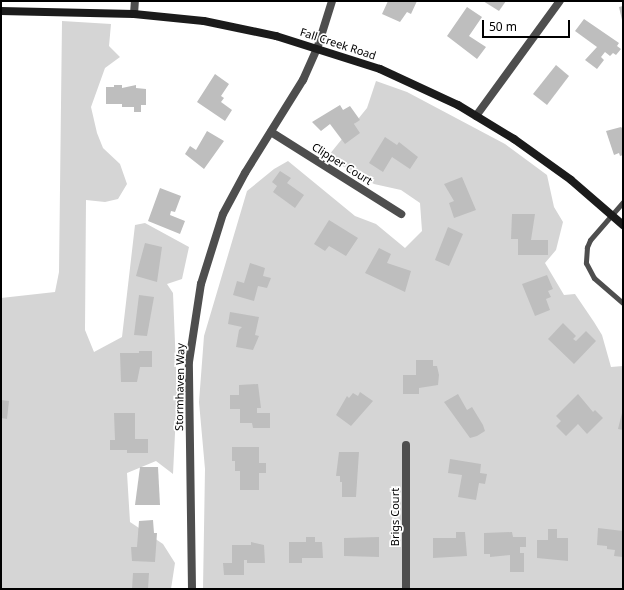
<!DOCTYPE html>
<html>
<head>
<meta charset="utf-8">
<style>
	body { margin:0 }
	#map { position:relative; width:624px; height:590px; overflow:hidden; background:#fff; font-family:"Noto Sans",sans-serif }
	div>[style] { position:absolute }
	.green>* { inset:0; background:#d5d5d5 }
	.building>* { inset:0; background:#bebebe }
	.lane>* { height:5px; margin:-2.5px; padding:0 2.5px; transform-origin:2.5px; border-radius:2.5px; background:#4e4e4e }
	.street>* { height:8px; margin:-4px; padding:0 4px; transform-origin:4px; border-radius:4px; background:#4e4e4e }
	.secondary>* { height:8px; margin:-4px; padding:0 4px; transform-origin:4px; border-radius:4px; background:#1b1b1b }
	span { translate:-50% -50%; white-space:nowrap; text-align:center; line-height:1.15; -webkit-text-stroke:3.5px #fff; paint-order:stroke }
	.street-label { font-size:11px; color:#000 }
	.frame { position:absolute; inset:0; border:2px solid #000; pointer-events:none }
	.scale { position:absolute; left:482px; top:20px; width:88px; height:18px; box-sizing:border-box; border:2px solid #000; border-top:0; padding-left:5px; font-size:12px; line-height:14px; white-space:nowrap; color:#000; -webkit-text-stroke:3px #fff; paint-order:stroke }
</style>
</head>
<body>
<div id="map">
	<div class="green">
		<i style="clip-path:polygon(62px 21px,111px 24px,109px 46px,120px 57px,105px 68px,91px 107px,97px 133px,103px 148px,120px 164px,127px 184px,118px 199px,105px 202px,86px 200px,85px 330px,94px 352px,122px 337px,135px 225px,145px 223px,189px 247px,182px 279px,167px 284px,173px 293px,177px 393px,173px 474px,156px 461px,127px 473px,130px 522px,163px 544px,175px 563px,171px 589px,1px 589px,1px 298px,55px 292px,59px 272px)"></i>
		<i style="clip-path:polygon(376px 81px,407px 92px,505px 144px,547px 175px,554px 207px,563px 222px,556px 250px,545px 263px,564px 295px,575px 294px,594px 322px,602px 335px,611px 367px,623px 366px,623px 589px,203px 589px,205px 469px,199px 402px,204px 336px,247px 191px,274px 169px,288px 161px,355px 216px,376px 224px,405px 248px,422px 231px,420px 203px,401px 190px,374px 184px,339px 164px,329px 155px,367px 108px)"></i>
	</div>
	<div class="building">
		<i style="clip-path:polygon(388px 1px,417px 1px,411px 14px,407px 12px,400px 22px,382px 14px)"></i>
		<i style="clip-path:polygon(483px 1px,506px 1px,499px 11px)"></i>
		<i style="clip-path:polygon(623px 6px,623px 20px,622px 20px,619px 7px)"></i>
		<i style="clip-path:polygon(467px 7px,482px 17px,469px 36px,486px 47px,477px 59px,447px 36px)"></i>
		<i style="clip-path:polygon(584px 19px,619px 43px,617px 46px,621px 49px,616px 55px,613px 53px,610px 56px,605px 52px,601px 57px,604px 60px,597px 69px,585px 60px,597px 47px,575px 31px)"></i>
		<i style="clip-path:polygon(556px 65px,569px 76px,547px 105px,533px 94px)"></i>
		<i style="clip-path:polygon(215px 74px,229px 84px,221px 96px,224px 98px,221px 102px,232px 110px,225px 121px,197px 102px)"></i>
		<i style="clip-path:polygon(114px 85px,122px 85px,122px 88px,136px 85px,136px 88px,146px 89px,146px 105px,141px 105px,141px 112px,134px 112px,134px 107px,122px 107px,122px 104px,106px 104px,106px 87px,114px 87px)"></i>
		<i style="clip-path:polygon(340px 105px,343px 110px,350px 106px,360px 120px,354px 124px,360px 133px,345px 144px,330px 124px,321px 131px,312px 122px)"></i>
		<i style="clip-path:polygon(621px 127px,623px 129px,623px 155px,620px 156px,619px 153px,614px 155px,606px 131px)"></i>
		<i style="clip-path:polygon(207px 131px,224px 141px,204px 169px,185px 154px,190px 146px,196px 150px)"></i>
		<i style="clip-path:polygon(385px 137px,397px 145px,399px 142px,418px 157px,410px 169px,392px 157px,383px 172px,369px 163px)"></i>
		<i style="clip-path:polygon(280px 171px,291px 178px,287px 183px,304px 195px,295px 208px,273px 192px,277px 186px,272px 182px)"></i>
		<i style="clip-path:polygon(462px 177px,476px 210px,454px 218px,449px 203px,454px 201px,444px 184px)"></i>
		<i style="clip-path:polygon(160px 188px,181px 196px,175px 212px,171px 211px,170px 215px,185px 221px,180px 234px,148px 221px)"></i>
		<i style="clip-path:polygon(512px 214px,535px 214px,531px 240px,548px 240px,548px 255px,518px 255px,518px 239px,511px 239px)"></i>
		<i style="clip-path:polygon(329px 220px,358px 238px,346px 256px,329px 246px,325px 251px,314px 244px)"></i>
		<i style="clip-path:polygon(448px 227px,463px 234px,449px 266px,435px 260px)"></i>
		<i style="clip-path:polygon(145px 243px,162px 247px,157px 282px,136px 276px)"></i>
		<i style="clip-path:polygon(379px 248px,391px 254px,387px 263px,411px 271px,405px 292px,365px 273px)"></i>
		<i style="clip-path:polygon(250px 263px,265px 268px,263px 276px,271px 278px,267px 288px,258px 286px,254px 301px,233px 295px,237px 281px,244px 283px)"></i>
		<i style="clip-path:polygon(547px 275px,553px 289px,548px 291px,551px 297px,546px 299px,550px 310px,535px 316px,522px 284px)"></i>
		<i style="clip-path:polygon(139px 295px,154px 297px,147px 336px,134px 335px)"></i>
		<i style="clip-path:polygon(230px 312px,259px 317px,255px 335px,259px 336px,253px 350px,236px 347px,239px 330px,242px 327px,228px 324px)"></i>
		<i style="clip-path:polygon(563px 323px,576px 336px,573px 339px,576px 341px,586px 331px,596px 341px,574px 364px,548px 339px)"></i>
		<i style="clip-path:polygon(139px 351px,152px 351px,152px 367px,140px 367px,137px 382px,121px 382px,120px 353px,139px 353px)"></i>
		<i style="clip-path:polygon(416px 360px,433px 360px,433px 366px,437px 366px,439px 375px,438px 385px,419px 388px,419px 394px,403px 394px,403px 375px,416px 375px)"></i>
		<i style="clip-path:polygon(258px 384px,261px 408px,257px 408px,257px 413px,270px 413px,270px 428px,253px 428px,252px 423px,240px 423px,240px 409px,230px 409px,230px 395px,239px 395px,239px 385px)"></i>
		<i style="clip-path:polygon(360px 392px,373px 401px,351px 426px,336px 415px,347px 396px,349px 398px,353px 393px,358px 396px)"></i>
		<i style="clip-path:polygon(458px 394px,467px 410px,472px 407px,483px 425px,485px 431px,477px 436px,470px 438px,444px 402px)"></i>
		<i style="clip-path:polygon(578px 394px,593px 412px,595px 410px,603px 418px,587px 434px,578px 424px,566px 436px,556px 426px,561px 421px,556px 416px)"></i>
		<i style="clip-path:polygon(1px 400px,9px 401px,7px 419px,1px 418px)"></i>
		<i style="clip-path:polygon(114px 413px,135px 413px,135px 439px,148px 439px,148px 453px,127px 453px,127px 450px,110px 450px,110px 440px,115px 440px)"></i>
		<i style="clip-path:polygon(622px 413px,623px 414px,623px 430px,618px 429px)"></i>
		<i style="clip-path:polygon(232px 447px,259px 447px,259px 463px,266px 463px,266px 473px,259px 473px,259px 490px,240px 490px,240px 471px,235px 471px,235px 461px,232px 461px)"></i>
		<i style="clip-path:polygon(339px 452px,359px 452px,356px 497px,342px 497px,342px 482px,340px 482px,340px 476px,336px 476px)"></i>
		<i style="clip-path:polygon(450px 459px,481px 464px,480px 473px,487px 474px,485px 484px,479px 483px,476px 500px,458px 497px,462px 475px,448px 473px)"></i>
		<i style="clip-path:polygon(140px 467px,158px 467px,160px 505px,135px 505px)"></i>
		<i style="clip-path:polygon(153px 520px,154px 533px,157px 533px,155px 562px,132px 561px,131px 547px,137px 547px,139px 521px)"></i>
		<i style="clip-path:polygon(598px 528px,623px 531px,623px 557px,614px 556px,615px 550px,607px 549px,607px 546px,597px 545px)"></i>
		<i style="clip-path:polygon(548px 529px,557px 529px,557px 538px,568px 538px,568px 561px,537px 558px,537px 540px,548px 540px)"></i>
		<i style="clip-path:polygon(456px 532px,465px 532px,467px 556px,433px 558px,433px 538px,456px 538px)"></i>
		<i style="clip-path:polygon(512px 532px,513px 537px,526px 537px,526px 547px,520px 547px,520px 553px,524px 553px,524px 572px,510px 572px,510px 555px,490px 557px,490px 554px,484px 554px,484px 533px)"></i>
		<i style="clip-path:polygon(306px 537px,315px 537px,315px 542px,322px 542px,323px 558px,302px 558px,302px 563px,289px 563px,289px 542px,306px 542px)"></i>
		<i style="clip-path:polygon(379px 537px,379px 557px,344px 556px,344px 538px)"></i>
		<i style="clip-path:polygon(251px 542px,264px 545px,265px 563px,247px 563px,247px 560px,244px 560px,244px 575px,224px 575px,223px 563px,232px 563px,232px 545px,251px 545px)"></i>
		<i style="clip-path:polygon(133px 573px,149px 573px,148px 589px,132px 589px)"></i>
	</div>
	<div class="lane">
		<i style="left:623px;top:202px;width:50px;rotate:131deg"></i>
		<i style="left:590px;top:240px;width:8px;rotate:113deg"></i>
		<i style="left:587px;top:247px;width:16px;rotate:94deg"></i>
		<i style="left:586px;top:263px;width:17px;rotate:62deg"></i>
		<i style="left:594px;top:278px;width:38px;rotate:41deg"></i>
	</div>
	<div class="street">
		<i style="left:134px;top:14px;width:13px;rotate:-86deg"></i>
		<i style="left:476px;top:116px;width:142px;rotate:-53.9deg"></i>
		<i style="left:271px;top:132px;width:154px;rotate:32.2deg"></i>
		<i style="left:406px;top:445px;width:144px;rotate:90deg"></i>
		<i style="left:192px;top:589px;width:227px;rotate:-90.8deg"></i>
		<i style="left:189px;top:362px;width:79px;rotate:-81.3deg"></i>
		<i style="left:201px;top:284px;width:73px;rotate:-72.6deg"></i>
		<i style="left:223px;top:214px;width:47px;rotate:-61.8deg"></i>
		<i style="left:245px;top:173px;width:110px;rotate:-58.1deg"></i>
		<i style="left:303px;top:80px;width:34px;rotate:-66deg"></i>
		<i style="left:317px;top:49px;width:50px;rotate:-72.6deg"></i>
	</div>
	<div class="secondary">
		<i style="left:1px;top:11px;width:133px;rotate:1.3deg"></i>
		<i style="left:134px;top:14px;width:70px;rotate:5.7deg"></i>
		<i style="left:204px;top:21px;width:74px;rotate:11.8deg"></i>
		<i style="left:276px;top:36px;width:109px;rotate:17.6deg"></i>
		<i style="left:380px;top:69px;width:86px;rotate:24.8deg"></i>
		<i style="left:458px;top:105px;width:66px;rotate:31.3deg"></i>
		<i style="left:514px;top:139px;width:70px;rotate:35.7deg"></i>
		<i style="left:571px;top:180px;width:69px;rotate:40.9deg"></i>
	</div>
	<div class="street-label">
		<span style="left:338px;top:44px;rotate:18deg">Fall Creek Road</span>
		<span style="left:342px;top:164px;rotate:32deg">Clipper Court</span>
		<span style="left:180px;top:387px;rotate:-89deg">Stormhaven Way</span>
		<span style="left:395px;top:517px;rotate:-90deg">Brigs Court</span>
	</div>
	<div class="frame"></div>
	<div class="scale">50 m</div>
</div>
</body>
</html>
